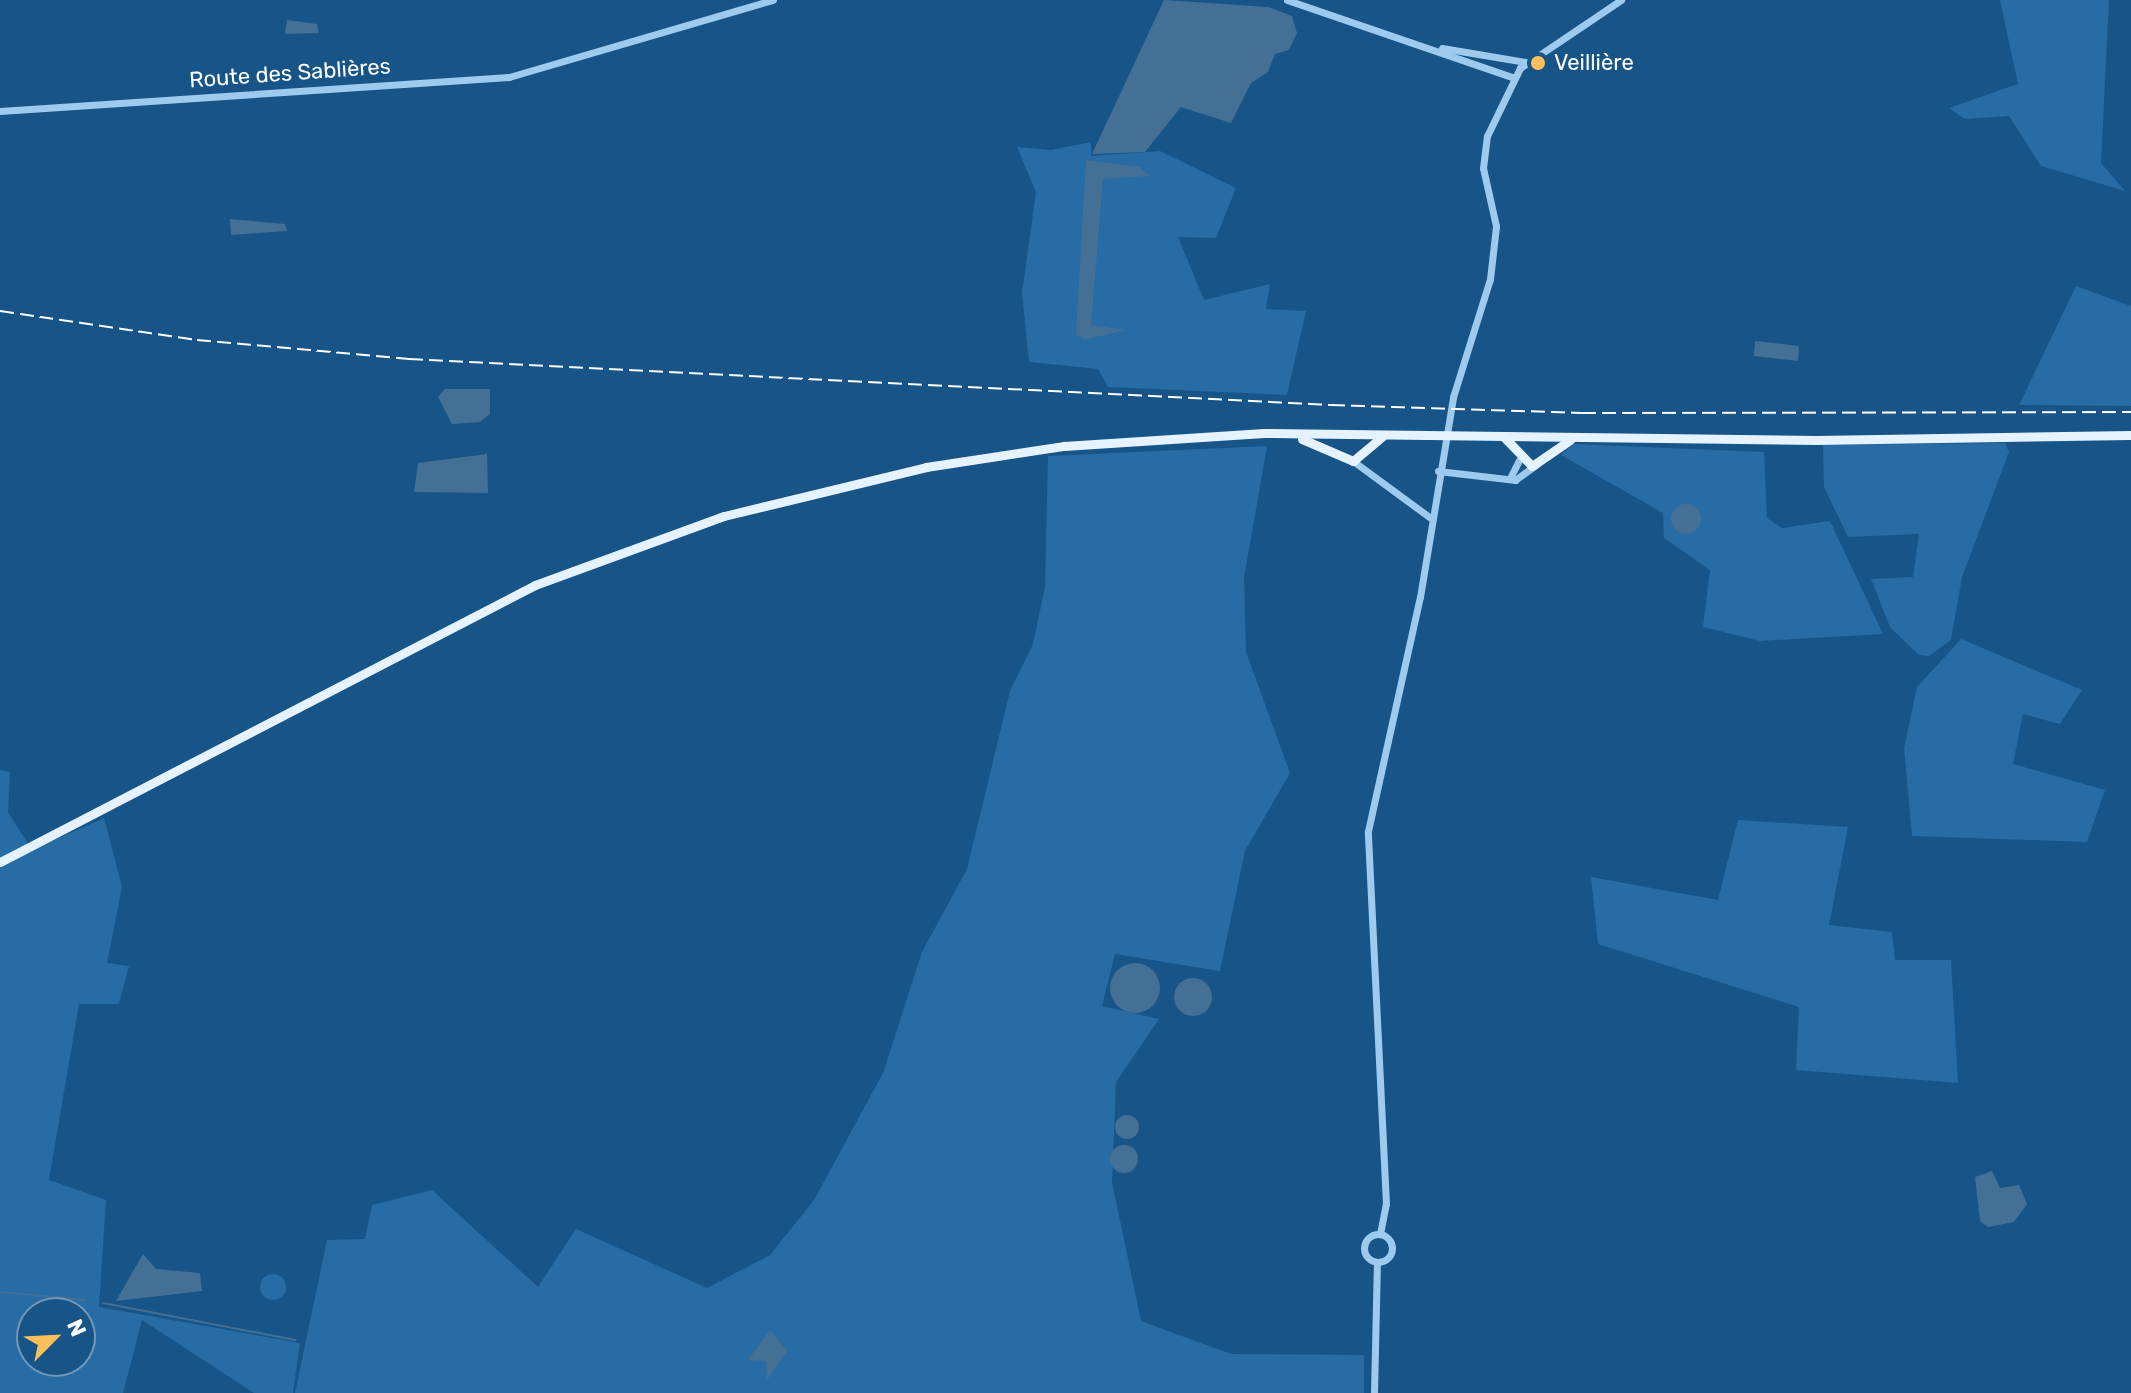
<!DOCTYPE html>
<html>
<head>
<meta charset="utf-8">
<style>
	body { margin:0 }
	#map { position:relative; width:2131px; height:1393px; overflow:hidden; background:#175487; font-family:Rubik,sans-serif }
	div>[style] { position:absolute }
	.green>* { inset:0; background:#276ca5 }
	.round { border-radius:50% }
	.water>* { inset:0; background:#447096 }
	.stream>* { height:2px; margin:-1px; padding:0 1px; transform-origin:1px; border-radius:1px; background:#447096 }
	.minor>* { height:7px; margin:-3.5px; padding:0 3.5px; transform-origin:3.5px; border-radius:3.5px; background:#9ecaed }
	.minor>.ring { margin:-3.5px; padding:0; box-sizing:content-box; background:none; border:7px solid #9ecaed; border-radius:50% }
	.major>* { height:9px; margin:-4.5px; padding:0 4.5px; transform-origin:4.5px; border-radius:4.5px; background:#e5f2ff }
	.rail>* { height:2px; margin-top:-1px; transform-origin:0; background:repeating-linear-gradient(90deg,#fff 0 14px,transparent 0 20px) }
	.dots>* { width:22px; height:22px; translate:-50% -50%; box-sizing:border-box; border:4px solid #175487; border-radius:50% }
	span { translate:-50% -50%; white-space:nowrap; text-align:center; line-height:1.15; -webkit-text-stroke:6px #175487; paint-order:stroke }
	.poi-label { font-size:22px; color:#fff }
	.left { translate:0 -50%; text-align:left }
	.street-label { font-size:22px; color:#fff }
	.north { position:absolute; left:16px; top:1297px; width:80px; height:80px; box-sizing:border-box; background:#175487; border:2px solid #7498b7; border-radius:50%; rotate:66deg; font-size:22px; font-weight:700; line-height:32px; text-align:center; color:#fff }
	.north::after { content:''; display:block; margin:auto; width:28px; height:36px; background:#ffbf5b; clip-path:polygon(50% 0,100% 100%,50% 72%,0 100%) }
</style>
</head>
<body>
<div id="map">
	<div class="green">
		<i style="clip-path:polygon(2000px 0,2109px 0,2101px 163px,2125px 191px,2041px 166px,2009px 116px,1965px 119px,1949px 108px,2018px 84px)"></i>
		<i style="clip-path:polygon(1091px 142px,1091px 156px,1160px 151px,1236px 188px,1216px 238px,1178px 237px,1204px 300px,1270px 284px,1266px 309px,1306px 311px,1287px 395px,1108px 387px,1098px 369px,1029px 362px,1022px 293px,1036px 192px,1017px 147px,1051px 150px)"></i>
		<i style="clip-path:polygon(2076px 286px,2131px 306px,2131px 406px,2019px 405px)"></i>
		<i style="clip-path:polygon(2005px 443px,2009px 452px,1962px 577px,1951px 640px,1929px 656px,1919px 655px,1890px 627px,1871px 579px,1913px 577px,1919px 534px,1848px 537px,1824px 487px,1823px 445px)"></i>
		<i style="clip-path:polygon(1574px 444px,1764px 452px,1767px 518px,1782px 528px,1830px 521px,1883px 634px,1760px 641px,1703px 627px,1710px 570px,1664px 538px,1663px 513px,1561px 455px)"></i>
		<i style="clip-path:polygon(1267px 446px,1244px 578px,1246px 652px,1290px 773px,1245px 851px,1220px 971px,1115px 954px,1102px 1006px,1159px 1019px,1116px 1082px,1112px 1182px,1141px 1321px,1231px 1354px,1364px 1355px,1364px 1393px,295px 1393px,327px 1240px,365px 1239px,372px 1205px,432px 1190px,538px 1287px,576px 1229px,707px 1288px,770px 1255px,814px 1200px,883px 1073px,922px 952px,967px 869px,1010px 691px,1033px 644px,1045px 587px,1048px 456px)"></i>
		<i style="clip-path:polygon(1961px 639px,2082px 690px,2060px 724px,2023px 714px,2013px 764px,2105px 790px,2087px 842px,1912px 836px,1904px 748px,1917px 687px)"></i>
		<i style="clip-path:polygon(evenodd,0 770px,10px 772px,8px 812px,32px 850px,104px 818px,122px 887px,107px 963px,129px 966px,119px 1004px,79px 1004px,49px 1180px,106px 1200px,99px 1307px,300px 1343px,293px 1393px,254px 1393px,142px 1320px,123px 1393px,0 1393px,0 770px,32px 1313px,80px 1313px,80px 1361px,32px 1361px,32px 1313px)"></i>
		<i style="clip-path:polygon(1738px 820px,1848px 827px,1829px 925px,1892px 932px,1895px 960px,1951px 960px,1958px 1083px,1796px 1070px,1799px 1007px,1598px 944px,1591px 877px,1718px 900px)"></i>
		<i class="round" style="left:260px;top:1274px;width:26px;height:26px"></i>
	</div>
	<div class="water">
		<i style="clip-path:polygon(1164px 0,1268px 7px,1292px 16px,1297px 33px,1289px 50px,1275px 54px,1268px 72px,1251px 83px,1231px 123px,1181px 107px,1145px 152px,1092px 154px)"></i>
		<i style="clip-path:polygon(287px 20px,317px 24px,319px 33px,285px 34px)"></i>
		<i style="clip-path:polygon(1086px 160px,1139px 167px,1150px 176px,1103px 179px,1091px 325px,1125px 330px,1084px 340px,1076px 334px)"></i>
		<i style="clip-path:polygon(230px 219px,285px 224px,287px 231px,231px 235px)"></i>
		<i style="clip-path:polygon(1755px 341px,1799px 346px,1798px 361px,1754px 356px)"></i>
		<i style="clip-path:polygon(445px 389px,490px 389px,490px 414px,480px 422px,452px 424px,438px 397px)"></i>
		<i style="clip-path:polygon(487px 454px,488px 493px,414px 492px,418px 463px)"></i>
		<i class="round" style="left:1671px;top:504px;width:30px;height:30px"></i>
		<i class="round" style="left:1110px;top:963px;width:50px;height:50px"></i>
		<i class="round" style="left:1174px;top:978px;width:38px;height:38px"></i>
		<i class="round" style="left:1115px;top:1115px;width:24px;height:24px"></i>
		<i class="round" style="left:1110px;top:1145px;width:28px;height:28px"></i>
		<i style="clip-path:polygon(1992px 1171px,2000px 1188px,2019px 1185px,2027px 1204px,2014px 1222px,1988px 1227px,1980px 1221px,1975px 1177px)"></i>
		<i style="clip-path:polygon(143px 1254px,156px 1269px,200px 1273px,202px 1291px,116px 1301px)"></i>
		<i style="clip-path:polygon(770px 1330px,787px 1351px,767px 1380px,766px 1361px,748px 1360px)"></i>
	</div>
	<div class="stream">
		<i style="left:0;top:1292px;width:85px;rotate:5.4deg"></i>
		<i style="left:103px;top:1303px;width:196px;rotate:10.9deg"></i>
	</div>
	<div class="minor">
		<i style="left:1287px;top:0;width:238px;rotate:18.9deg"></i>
		<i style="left:1442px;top:48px;width:85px;rotate:9.5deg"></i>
		<i style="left:0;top:111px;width:510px;rotate:-3.82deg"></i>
		<i style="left:509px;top:77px;width:275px;rotate:-16.3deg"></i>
		<i style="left:1353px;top:461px;width:98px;rotate:36.3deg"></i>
		<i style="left:1438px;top:471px;width:78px;rotate:6.7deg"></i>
		<i style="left:1515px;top:480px;width:27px;rotate:-36deg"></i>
		<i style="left:1510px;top:478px;width:20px;rotate:-63deg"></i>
		<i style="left:1380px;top:1234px;width:31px;rotate:-79deg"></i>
		<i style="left:1386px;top:1204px;width:373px;rotate:-92.8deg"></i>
		<i style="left:1368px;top:831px;width:240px;rotate:-77.5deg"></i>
		<i style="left:1420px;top:597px;width:203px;rotate:-80.6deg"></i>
		<i style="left:1453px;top:397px;width:124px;rotate:-72.6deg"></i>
		<i style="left:1490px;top:279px;width:53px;rotate:-83.5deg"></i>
		<i style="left:1496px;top:226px;width:59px;rotate:-102.6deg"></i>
		<i style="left:1483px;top:168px;width:32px;rotate:-83deg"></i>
		<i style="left:1487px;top:136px;width:76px;rotate:-64.1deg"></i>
		<i style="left:1520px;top:68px;width:122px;rotate:-34deg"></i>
		<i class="ring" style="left:1364px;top:1234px;width:21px;height:21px"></i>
		<i style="left:1374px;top:1393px;width:131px;rotate:-88.7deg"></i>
	</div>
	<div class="major">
		<i style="left:1504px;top:437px;width:40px;rotate:46deg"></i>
		<i style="left:1532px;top:466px;width:46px;rotate:-34.4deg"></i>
		<i style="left:1302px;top:439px;width:56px;rotate:23.3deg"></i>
		<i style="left:1353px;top:461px;width:38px;rotate:-40deg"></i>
		<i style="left:0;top:862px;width:602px;rotate:-27.37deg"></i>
		<i style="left:535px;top:585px;width:201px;rotate:-20.1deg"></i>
		<i style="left:724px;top:516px;width:208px;rotate:-13.6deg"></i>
		<i style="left:926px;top:467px;width:140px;rotate:-8.7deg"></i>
		<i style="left:1064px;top:446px;width:200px;rotate:-3.7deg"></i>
		<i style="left:1264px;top:433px;width:552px;rotate:0.73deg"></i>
		<i style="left:1816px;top:440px;width:315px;rotate:-0.9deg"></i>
	</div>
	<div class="rail">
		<i style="left:0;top:311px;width:199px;rotate:8.4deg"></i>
		<i style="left:197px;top:340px;width:213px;rotate:5.1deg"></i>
		<i style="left:409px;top:359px;width:923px;rotate:2.86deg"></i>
		<i style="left:1331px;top:405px;width:251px;rotate:1.8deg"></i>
		<i style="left:1582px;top:413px;width:549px;rotate:-0.1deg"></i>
	</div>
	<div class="dots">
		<i style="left:1538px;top:63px;background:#ffbf5b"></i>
	</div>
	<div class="poi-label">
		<span class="left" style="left:1554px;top:63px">Veillière</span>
	</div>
	<div class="street-label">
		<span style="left:290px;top:73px;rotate:-4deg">Route des Sablières</span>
	</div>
	<div class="north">N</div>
</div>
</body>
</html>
